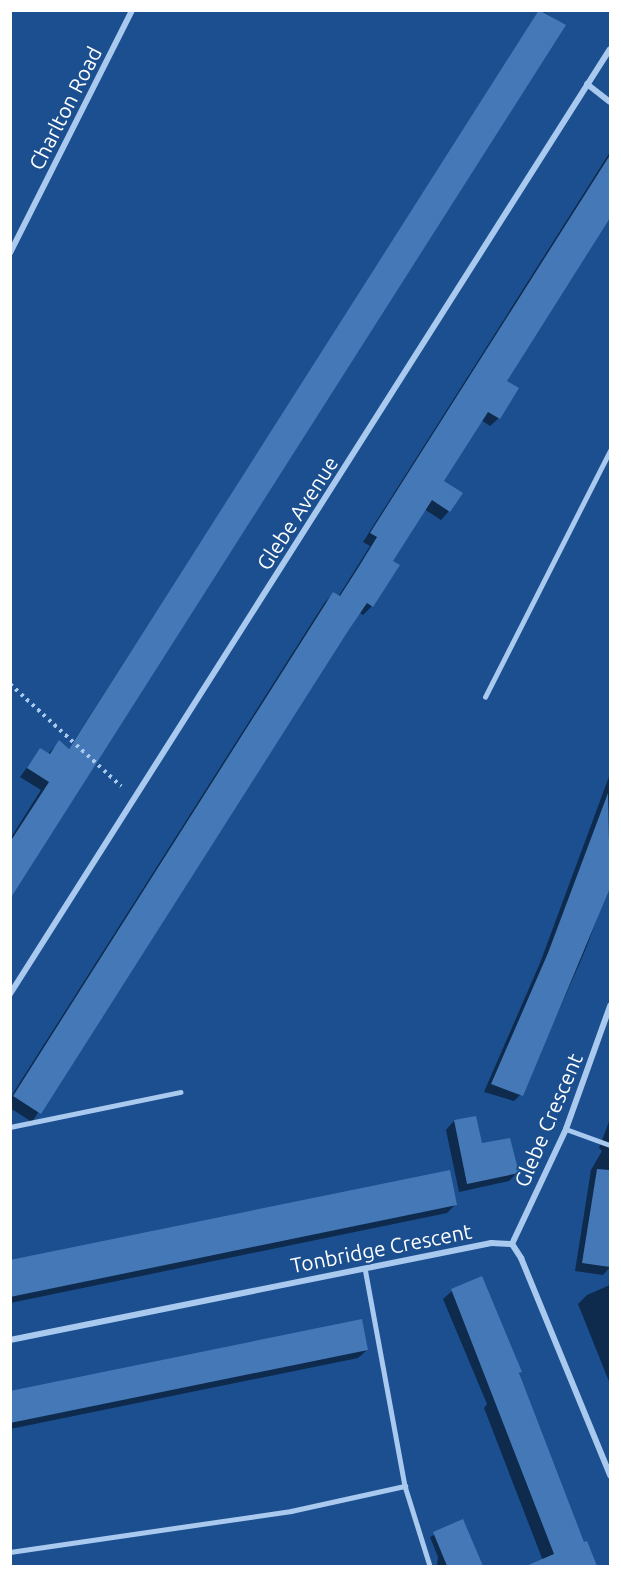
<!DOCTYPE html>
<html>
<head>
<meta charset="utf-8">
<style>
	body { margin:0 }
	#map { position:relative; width:621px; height:1577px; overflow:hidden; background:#1b4f8f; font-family:Ubuntu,sans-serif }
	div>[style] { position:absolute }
	.shadow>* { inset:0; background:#0007 }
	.building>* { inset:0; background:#4478b7 }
	.path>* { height:4px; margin-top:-2px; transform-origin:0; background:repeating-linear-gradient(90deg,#a9c9ee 0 3px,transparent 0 7.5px) }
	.lane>* { height:4.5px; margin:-2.25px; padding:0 2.25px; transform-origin:2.25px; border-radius:2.25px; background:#a9c9ee }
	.street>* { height:6px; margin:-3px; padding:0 3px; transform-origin:3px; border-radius:3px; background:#a9c9ee }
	span { translate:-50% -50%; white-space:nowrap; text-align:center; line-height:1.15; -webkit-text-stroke:4.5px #1b4f8f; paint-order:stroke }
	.street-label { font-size:21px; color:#fff }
	.frame { position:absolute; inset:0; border:12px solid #fff; pointer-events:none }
</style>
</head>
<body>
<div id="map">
	<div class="shadow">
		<i style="clip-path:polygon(541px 10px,564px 25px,10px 897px,10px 839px,41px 790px,20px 777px,40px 750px,48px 754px,59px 742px,68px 750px)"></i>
		<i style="clip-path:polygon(610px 152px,610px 216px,505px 381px,499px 418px,490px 426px,481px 420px,442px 482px,449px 511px,441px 520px,424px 509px,391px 561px,398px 565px,372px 606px,363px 615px,359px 612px,32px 1122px,10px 1108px,10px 1098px,325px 602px,333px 594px,338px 597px,350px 578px,370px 546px,363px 542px)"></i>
		<i style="clip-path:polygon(610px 774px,610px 884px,585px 951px,523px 1092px,514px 1101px,484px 1092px,540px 963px)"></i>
		<i style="clip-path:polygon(610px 1119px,610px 1267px,603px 1275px,575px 1271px,591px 1170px,602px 1151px,599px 1148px)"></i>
		<i style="clip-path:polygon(454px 1121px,481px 1145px,517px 1173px,509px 1181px,459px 1192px,446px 1130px)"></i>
		<i style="clip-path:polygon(456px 1204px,447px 1213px,10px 1303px,10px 1261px)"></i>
		<i style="clip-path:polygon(610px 1285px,610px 1384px,578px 1304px,587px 1295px)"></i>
		<i style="clip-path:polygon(452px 1291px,521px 1372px,518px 1375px,583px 1544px,586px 1543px,596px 1566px,545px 1566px,484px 1408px,487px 1404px,443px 1299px)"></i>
		<i style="clip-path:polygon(367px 1350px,358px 1358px,10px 1429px,10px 1392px)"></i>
		<i style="clip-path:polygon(462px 1521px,481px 1566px,437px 1566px,438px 1557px,430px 1537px)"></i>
	</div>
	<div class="building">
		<i style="clip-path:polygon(539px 10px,566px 25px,10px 899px,10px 842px,49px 782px,27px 768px,40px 748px,50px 754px,59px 740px,69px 749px)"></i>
		<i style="clip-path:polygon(610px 155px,610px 218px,507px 381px,519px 388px,500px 419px,488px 412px,444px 481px,463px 493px,450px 512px,432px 500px,393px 561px,400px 565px,373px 607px,367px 603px,348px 631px,41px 1114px,13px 1096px,333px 592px,340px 596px,358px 568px,377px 537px,370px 533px)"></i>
		<i style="clip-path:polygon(608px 793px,610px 888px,523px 1096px,491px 1084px,548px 953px)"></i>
		<i style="clip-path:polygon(476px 1116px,482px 1143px,510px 1138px,519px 1173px,467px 1184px,454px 1120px)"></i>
		<i style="clip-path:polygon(597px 1169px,610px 1170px,610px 1267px,582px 1263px)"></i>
		<i style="clip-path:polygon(450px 1170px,457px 1205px,10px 1297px,10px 1260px)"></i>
		<i style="clip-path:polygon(482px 1276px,522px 1372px,519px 1373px,584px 1542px,587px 1541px,597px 1566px,526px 1566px,554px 1554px,451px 1289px)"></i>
		<i style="clip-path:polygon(362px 1319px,368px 1350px,10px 1423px,10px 1391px)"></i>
		<i style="clip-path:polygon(463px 1519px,483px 1566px,447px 1566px,433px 1532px)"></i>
	</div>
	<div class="path">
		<i style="left:10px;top:684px;width:151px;rotate:42.6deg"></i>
	</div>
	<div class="lane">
		<i style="left:485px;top:697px;width:276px;rotate:-63.1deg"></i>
		<i style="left:10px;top:1127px;width:174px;rotate:-11.6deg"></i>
		<i style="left:566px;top:1129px;width:47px;rotate:20deg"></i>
		<i style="left:365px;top:1268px;width:222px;rotate:79.6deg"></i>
		<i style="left:405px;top:1486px;width:84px;rotate:72.6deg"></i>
		<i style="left:10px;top:1552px;width:284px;rotate:-8.3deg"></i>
		<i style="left:291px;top:1511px;width:117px;rotate:-12.4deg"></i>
	</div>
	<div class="street">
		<i style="left:587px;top:84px;width:29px;rotate:38deg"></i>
		<i style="left:10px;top:253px;width:272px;rotate:-63.3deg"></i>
		<i style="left:10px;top:994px;width:1119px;rotate:-57.59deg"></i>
		<i style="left:512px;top:1244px;width:127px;rotate:-64.8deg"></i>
		<i style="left:566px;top:1129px;width:131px;rotate:-70.3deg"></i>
		<i style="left:512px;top:1244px;width:17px;rotate:57deg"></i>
		<i style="left:521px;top:1258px;width:235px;rotate:67.7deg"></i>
		<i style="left:10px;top:1340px;width:491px;rotate:-11.4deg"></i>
		<i style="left:491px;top:1243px;width:21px;rotate:3deg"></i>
	</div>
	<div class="street-label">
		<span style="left:65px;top:108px;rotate:-63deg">Charlton Road</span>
		<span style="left:297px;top:513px;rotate:-57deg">Glebe Avenue</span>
		<span style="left:548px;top:1120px;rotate:-67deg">Glebe Crescent</span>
		<span style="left:381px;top:1248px;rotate:-11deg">Tonbridge Crescent</span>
	</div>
	<div class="frame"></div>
</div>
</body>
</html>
